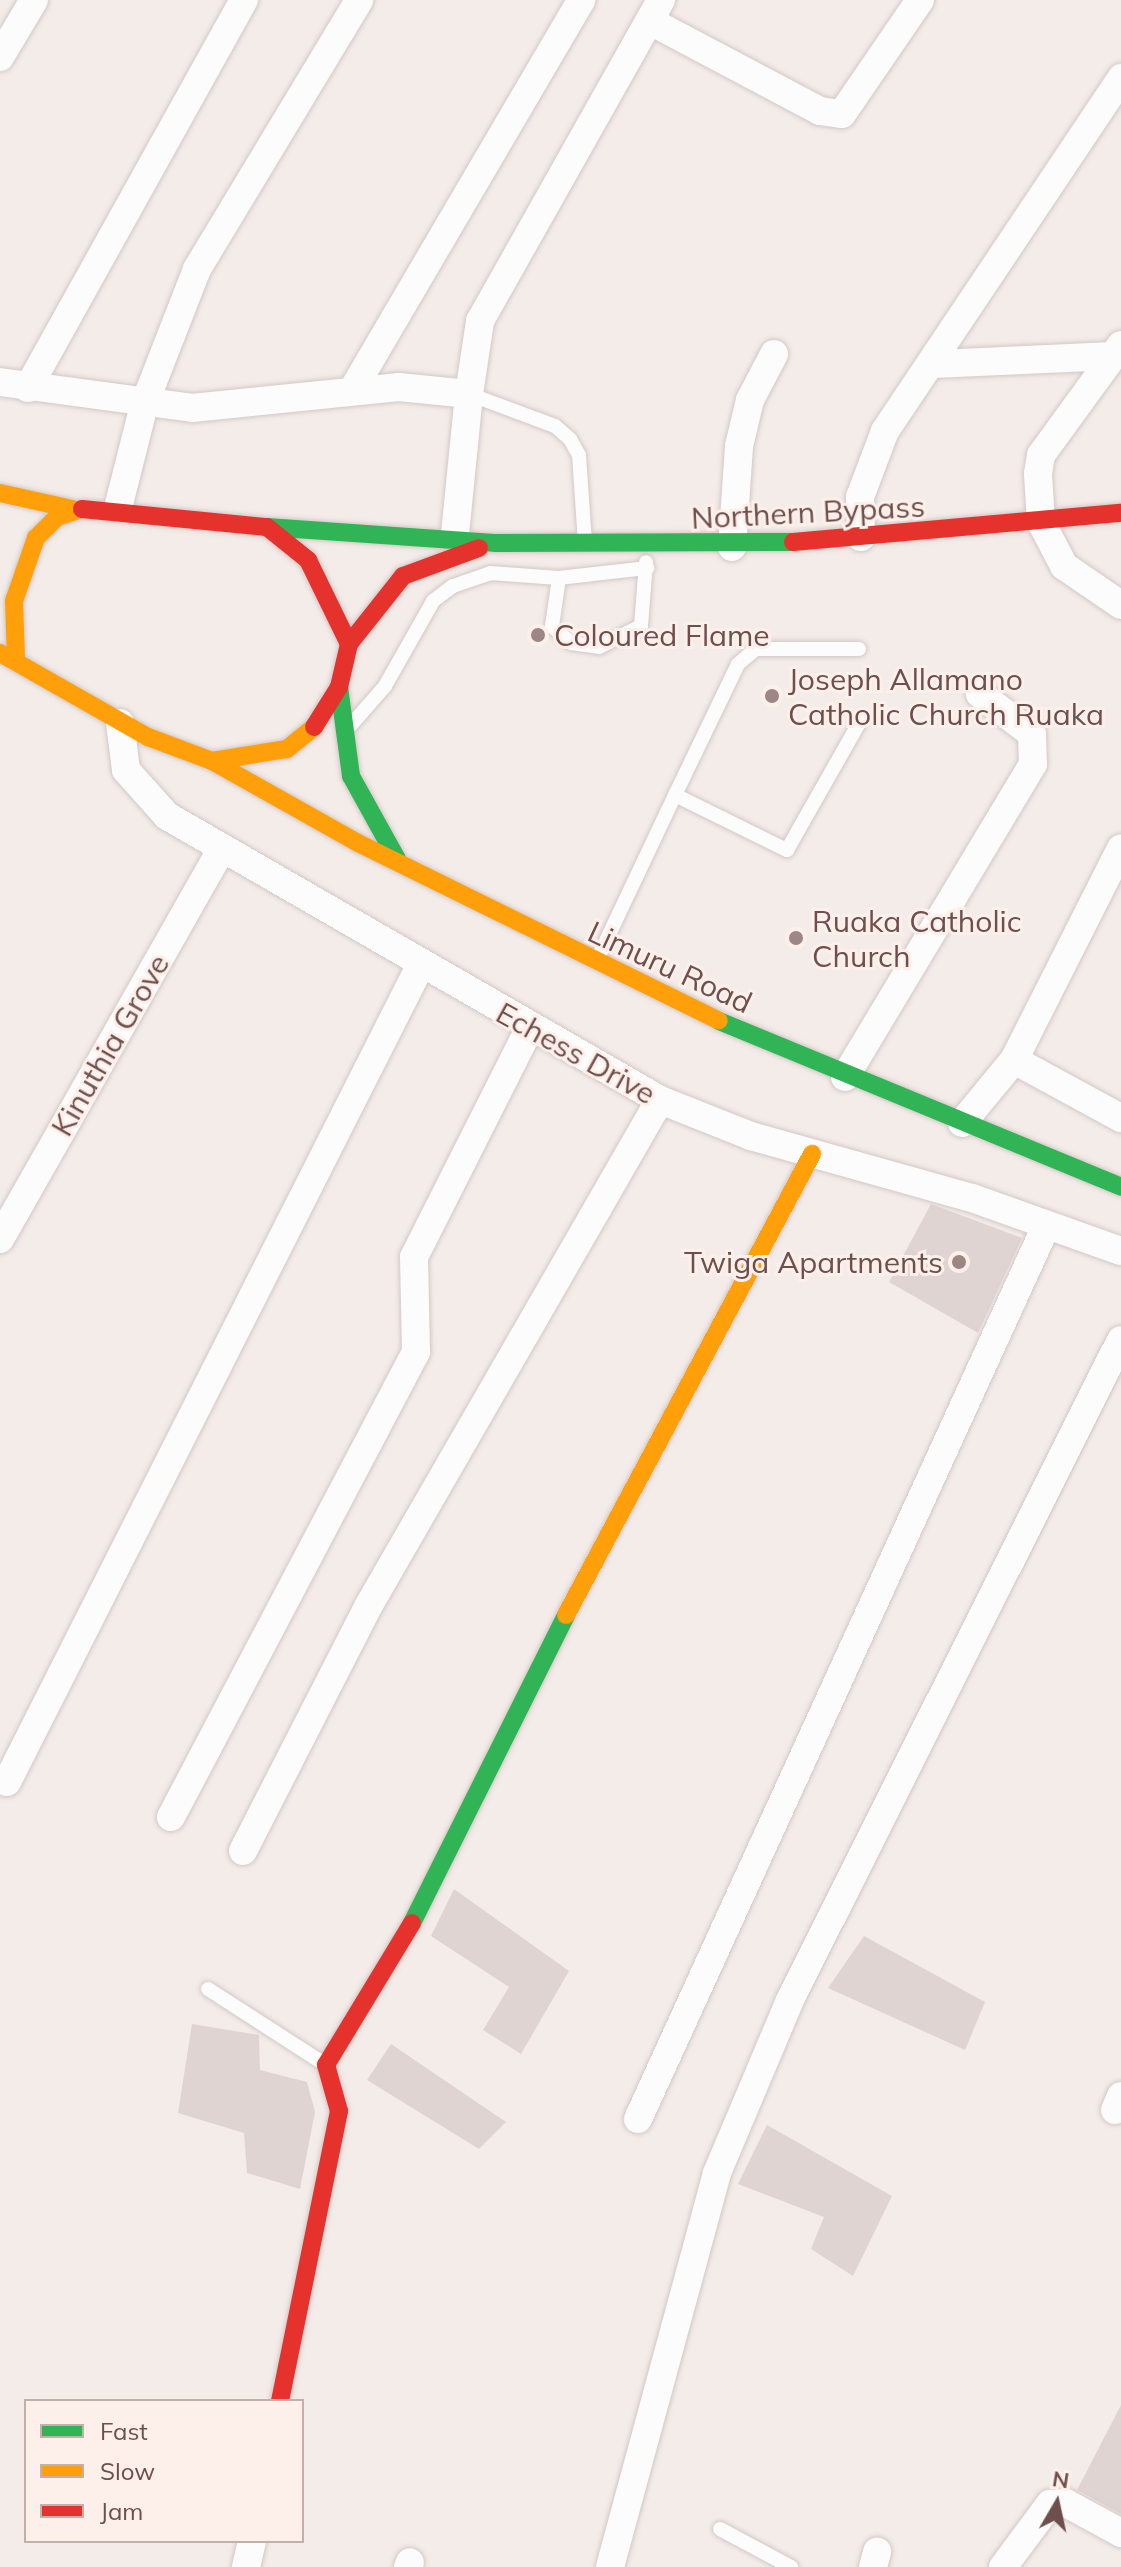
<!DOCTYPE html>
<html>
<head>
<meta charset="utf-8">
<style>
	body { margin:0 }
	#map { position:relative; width:1121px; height:2567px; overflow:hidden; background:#f4ece9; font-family:Mulish,sans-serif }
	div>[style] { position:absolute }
	.building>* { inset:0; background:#e0d4d2 }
	.roads { filter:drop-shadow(0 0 2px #d2c8c6) drop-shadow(0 0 2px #d2c8c6) }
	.lane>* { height:14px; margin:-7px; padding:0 7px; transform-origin:7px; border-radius:7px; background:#fdfcfc }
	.street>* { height:28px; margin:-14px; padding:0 14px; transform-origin:14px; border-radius:14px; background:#fdfcfc }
	.fast>* { height:18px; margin:-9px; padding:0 9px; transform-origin:9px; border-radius:9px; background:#30b455 }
	.slow>* { height:18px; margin:-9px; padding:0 9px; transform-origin:9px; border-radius:9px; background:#ff9f0a }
	.jam>* { height:18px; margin:-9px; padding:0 9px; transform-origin:9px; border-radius:9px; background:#e5322d }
	.dots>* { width:22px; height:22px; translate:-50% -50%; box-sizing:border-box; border:4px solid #fdf0ea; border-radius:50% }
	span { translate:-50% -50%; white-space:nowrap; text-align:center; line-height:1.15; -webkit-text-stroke:6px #fdf0ea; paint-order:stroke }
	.street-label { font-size:30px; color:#6e4f4d }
	.poi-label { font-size:30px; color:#6e4f4d }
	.left { translate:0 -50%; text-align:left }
	.right { translate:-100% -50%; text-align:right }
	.legend { position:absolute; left:24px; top:2399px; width:280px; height:144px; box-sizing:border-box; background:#fdf0ea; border:2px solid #c4b0ab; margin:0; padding:10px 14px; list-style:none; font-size:24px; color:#6e4f4d }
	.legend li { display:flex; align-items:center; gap:16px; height:40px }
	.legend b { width:40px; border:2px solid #c4b0ab }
	.north { position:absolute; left:1017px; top:2463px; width:80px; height:80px; -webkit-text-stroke:6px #fdf0ea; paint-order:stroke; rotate:9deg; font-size:22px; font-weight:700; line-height:32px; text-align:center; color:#6e4f4d }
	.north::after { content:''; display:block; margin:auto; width:28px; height:36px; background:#6e4f4d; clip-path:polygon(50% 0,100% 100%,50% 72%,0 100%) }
</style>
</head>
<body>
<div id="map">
	<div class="building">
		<i style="clip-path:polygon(931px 1204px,1022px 1238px,978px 1333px,889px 1282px)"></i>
		<i style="clip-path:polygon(454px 1889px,569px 1971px,521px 2054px,483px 2030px,509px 1987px,431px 1936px)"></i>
		<i style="clip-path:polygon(864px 1936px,985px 2002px,965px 2050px,828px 1988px)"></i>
		<i style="clip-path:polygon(192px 2024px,259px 2035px,260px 2070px,307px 2082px,315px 2112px,300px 2189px,247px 2173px,244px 2133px,178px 2113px)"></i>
		<i style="clip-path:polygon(391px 2044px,506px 2122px,479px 2149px,367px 2080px)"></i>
		<i style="clip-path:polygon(767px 2125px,892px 2196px,853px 2276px,811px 2249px,824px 2217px,738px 2184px)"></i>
		<i style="clip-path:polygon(1121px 2405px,1121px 2514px,1077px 2490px)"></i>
	</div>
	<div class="roads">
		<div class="lane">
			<i style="left:469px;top:394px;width:92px;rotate:20.4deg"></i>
			<i style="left:555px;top:426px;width:20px;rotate:41deg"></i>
			<i style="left:570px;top:439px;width:18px;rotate:61deg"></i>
			<i style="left:579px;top:455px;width:87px;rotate:86.1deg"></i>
			<i style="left:559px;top:578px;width:49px;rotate:98.3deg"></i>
			<i style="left:552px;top:626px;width:25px;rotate:42deg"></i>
			<i style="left:571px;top:643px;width:28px;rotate:8deg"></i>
			<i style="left:599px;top:647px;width:47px;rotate:-26.6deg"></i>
			<i style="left:641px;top:626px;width:64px;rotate:-85.5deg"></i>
			<i style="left:351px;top:725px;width:52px;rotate:-48.9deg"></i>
			<i style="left:385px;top:686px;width:98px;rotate:-60.5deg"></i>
			<i style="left:433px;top:601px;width:25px;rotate:-37deg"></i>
			<i style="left:453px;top:586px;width:39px;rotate:-19deg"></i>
			<i style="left:490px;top:573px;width:69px;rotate:4.1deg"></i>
			<i style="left:559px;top:578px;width:89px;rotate:-6.5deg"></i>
			<i style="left:675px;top:795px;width:145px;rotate:-64.3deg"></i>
			<i style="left:738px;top:664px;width:23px;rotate:-40deg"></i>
			<i style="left:756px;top:649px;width:103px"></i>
			<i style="left:597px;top:960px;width:183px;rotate:-64.7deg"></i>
			<i style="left:675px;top:795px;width:125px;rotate:26.2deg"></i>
			<i style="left:787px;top:850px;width:150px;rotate:-60.4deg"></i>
			<i style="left:208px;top:1989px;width:137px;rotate:32.8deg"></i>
			<i style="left:720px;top:2529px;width:81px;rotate:28.2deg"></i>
		</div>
		<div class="street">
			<i style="left:650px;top:21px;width:192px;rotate:27.9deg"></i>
			<i style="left:820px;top:111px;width:22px;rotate:8deg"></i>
			<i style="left:842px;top:114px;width:138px;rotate:-55.6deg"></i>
			<i style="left:0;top:57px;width:66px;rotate:-59.2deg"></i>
			<i style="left:1121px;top:345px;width:136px;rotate:126deg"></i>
			<i style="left:1041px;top:455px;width:19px;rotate:99deg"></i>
			<i style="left:1038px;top:474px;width:48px;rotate:86.4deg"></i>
			<i style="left:1041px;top:522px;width:50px;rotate:62.4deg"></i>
			<i style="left:1064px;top:566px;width:69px;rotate:34.4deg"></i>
			<i style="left:936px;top:364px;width:174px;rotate:-2.6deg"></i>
			<i style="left:0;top:382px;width:194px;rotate:7.7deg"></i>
			<i style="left:192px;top:408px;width:208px;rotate:-5.8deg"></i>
			<i style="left:399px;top:387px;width:70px;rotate:5.7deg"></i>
			<i style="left:469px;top:394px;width:142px;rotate:95.7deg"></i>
			<i style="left:28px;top:388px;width:444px;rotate:-60.9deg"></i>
			<i style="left:352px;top:391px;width:453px;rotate:-59.6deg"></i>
			<i style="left:469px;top:394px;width:74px;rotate:-81.4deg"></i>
			<i style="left:480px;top:321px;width:369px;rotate:-60.6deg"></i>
			<i style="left:119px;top:504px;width:102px;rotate:-75.8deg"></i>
			<i style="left:144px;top:405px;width:146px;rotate:-68.7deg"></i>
			<i style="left:197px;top:269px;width:314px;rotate:-58.9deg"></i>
			<i style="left:861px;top:537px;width:40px;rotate:-91.4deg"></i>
			<i style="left:860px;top:497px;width:71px;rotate:-69.3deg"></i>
			<i style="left:885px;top:431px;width:425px;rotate:-56.2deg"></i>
			<i style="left:732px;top:547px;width:101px;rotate:-86deg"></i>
			<i style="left:739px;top:446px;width:47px;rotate:-76.6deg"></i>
			<i style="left:750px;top:400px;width:52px;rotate:-62.4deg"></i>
			<i style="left:120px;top:723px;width:47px;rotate:82.7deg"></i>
			<i style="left:126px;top:770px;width:62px;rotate:48.3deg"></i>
			<i style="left:167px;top:816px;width:569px;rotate:29.94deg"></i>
			<i style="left:660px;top:1100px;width:98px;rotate:21.6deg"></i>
			<i style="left:751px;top:1136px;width:230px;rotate:15.7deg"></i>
			<i style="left:972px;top:1198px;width:158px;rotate:19.6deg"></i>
			<i style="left:1014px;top:1060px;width:122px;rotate:28.5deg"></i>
			<i style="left:845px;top:1077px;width:365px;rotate:-59deg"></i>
			<i style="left:1033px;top:764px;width:30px;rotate:-92deg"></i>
			<i style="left:1032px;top:734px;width:66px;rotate:-142.4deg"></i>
			<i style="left:962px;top:1123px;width:82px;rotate:-50.5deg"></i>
			<i style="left:1014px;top:1060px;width:237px;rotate:-63.2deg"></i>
			<i style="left:0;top:1239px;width:447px;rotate:-60.4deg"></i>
			<i style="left:7px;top:1782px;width:915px;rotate:-63.15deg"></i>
			<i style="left:171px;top:1817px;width:526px;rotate:-62.22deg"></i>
			<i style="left:416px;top:1352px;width:95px;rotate:-91.2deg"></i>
			<i style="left:414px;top:1257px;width:255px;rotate:-63.2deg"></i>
			<i style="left:243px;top:1851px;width:276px;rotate:-62.9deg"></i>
			<i style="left:369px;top:1605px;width:583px;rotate:-60.05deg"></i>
			<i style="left:1115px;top:2110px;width:15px;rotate:-67deg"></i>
			<i style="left:638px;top:2119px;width:982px;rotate:-65.44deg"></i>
			<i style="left:246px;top:2567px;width:27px;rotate:-77deg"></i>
			<i style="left:408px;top:2567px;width:5px;rotate:-68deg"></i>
			<i style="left:610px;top:2567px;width:408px;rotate:-74.8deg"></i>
			<i style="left:717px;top:2173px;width:188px;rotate:-67.1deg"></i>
			<i style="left:790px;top:2000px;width:738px;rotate:-63.37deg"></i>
			<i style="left:873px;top:2567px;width:16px;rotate:-75deg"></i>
			<i style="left:1003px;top:2567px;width:79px;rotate:-53.3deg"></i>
			<i style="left:1050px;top:2504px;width:16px;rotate:-4deg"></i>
			<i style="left:1066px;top:2503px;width:63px;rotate:28.6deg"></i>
		</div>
		<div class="fast">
			<i style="left:267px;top:527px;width:231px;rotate:4deg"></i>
			<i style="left:497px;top:543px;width:296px;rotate:-0.2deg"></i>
			<i style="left:339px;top:687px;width:90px;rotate:82.3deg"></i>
			<i style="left:351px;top:776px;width:95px;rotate:61deg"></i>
			<i style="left:719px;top:1021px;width:435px;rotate:22.4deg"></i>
			<i style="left:412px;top:1923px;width:344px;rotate:-63.4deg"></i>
		</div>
		<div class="slow">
			<i style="left:0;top:493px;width:74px;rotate:12.5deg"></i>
			<i style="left:0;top:653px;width:170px;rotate:29.6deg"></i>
			<i style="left:148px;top:737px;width:68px;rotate:20.6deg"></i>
			<i style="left:212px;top:761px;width:76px;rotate:-9.1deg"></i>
			<i style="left:287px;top:749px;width:35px;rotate:-39deg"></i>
			<i style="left:16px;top:659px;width:58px;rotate:-92deg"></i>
			<i style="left:14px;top:601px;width:67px;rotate:-70.8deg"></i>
			<i style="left:36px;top:538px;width:30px;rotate:-45deg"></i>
			<i style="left:57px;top:517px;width:26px;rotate:-18deg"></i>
			<i style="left:212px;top:761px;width:167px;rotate:29.3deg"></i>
			<i style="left:358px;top:843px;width:402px;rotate:26.2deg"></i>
			<i style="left:566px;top:1615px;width:523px;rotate:-61.91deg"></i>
		</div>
		<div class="jam">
			<i style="left:82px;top:509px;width:186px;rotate:5.6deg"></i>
			<i style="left:267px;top:527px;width:53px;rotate:38.8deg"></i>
			<i style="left:308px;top:560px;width:93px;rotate:64deg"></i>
			<i style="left:349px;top:644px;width:44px;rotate:103.1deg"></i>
			<i style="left:339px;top:687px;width:47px;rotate:122deg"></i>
			<i style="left:793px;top:542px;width:329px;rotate:-5.1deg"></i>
			<i style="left:349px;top:644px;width:87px;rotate:-51.5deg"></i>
			<i style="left:403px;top:576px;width:81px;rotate:-20.2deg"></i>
			<i style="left:280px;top:2401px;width:296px;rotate:-78.5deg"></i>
			<i style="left:339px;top:2111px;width:48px;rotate:-105.8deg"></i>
			<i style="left:326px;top:2065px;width:166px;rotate:-58.8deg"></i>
		</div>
	</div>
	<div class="dots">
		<i style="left:538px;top:635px;background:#9d8684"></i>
		<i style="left:772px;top:696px;background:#9d8684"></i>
		<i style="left:796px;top:938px;background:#9d8684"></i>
		<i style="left:959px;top:1262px;background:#9d8684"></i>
	</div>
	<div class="street-label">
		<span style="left:808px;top:512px;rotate:-3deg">Northern Bypass</span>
		<span style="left:670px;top:967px;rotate:25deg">Limuru Road</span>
		<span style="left:110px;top:1045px;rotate:-60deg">Kinuthia Grove</span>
		<span style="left:576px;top:1053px;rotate:29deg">Echess Drive</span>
	</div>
	<div class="poi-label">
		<span class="left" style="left:554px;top:635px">Coloured Flame</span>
		<span class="left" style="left:788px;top:696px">Joseph Allamano<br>Catholic Church Ruaka</span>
		<span class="left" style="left:812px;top:938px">Ruaka Catholic<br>Church</span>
		<span class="right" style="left:943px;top:1262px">Twiga Apartments</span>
	</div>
	<ul class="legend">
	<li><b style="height:10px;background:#30b455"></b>Fast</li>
	<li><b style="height:10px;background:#ff9f0a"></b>Slow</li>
	<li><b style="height:10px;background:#e5322d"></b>Jam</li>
	</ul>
	<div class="north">N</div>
</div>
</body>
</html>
